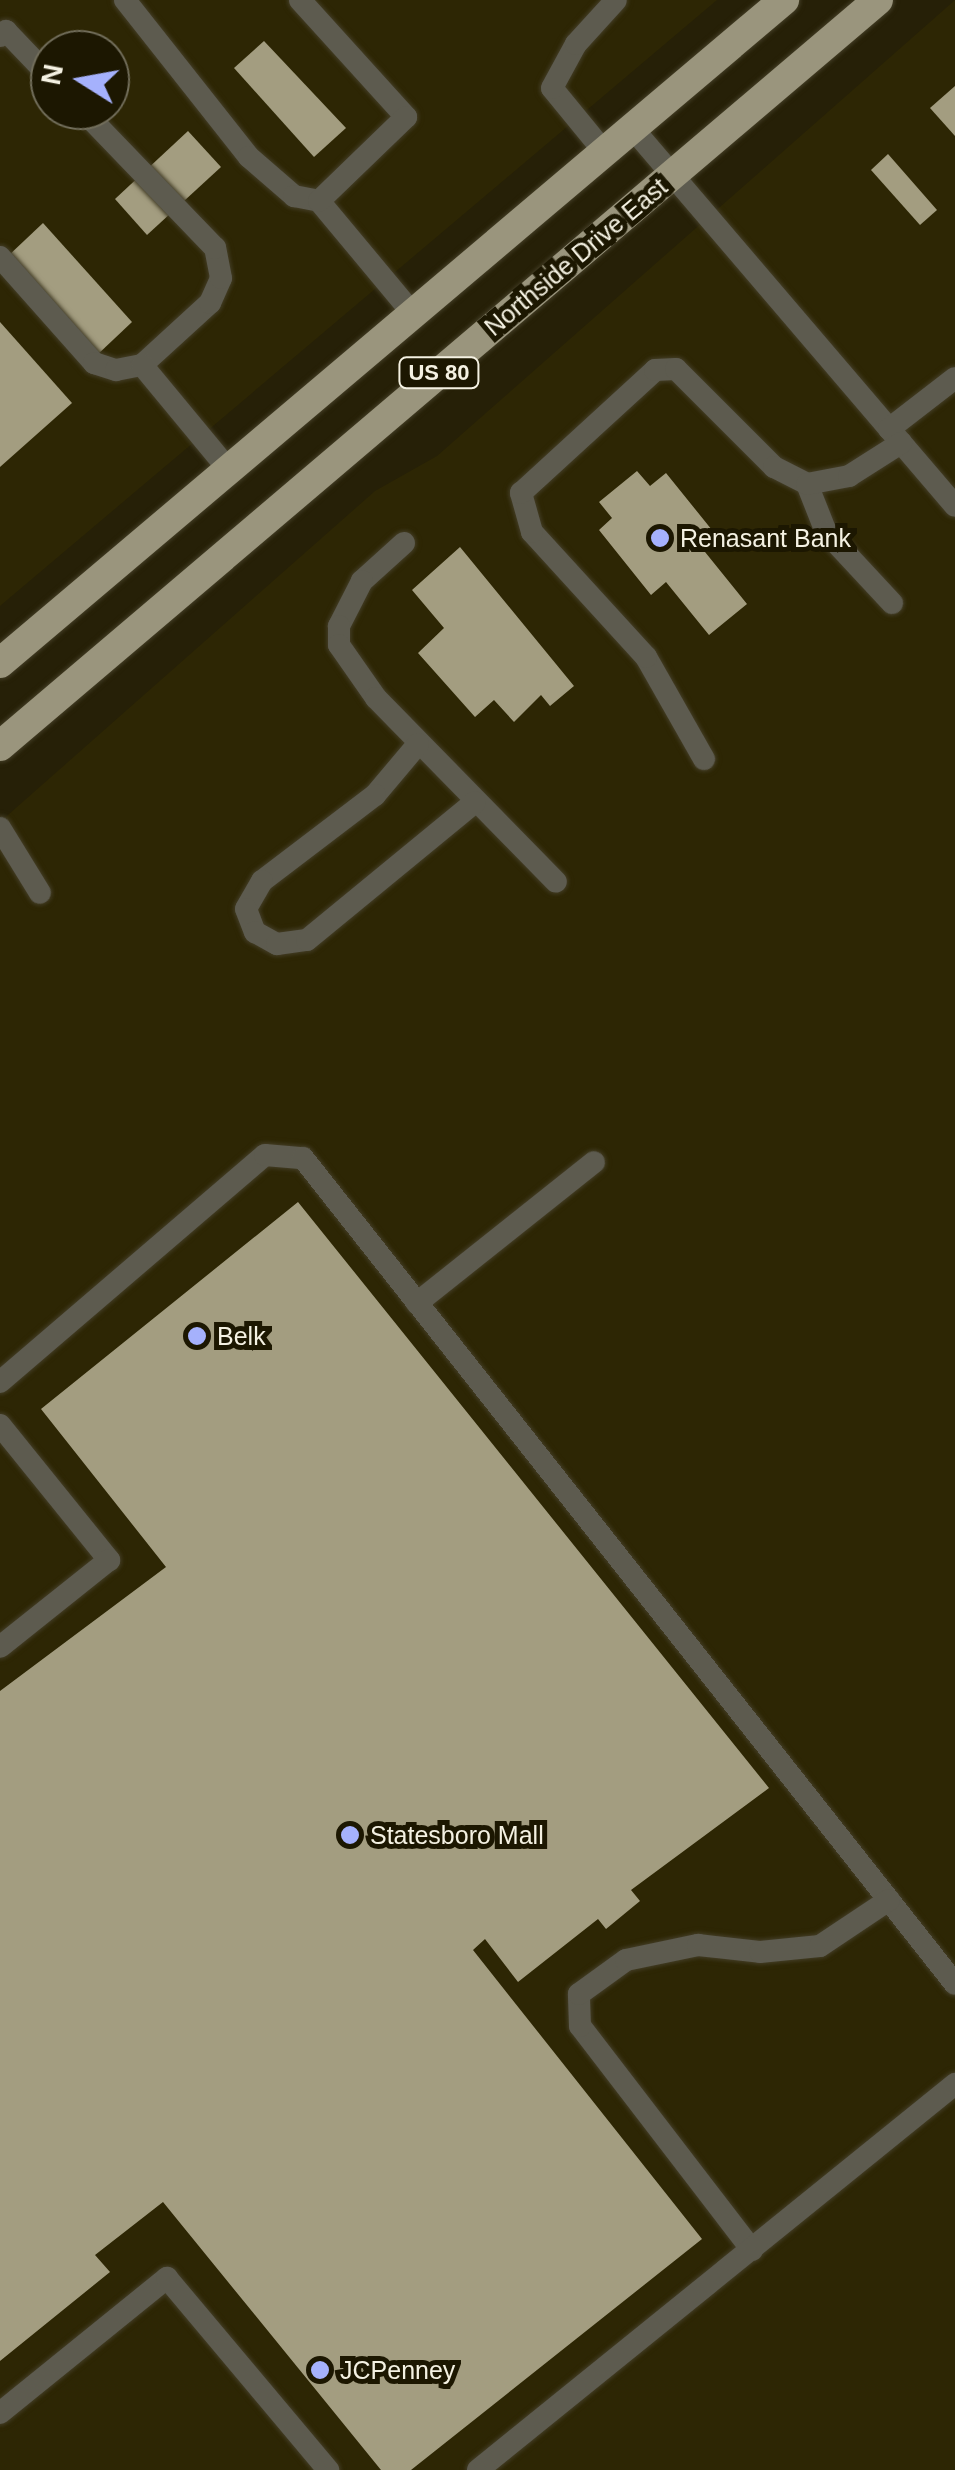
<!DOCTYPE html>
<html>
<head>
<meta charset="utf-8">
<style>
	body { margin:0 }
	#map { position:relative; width:955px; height:2470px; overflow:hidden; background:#262007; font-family:Arial,sans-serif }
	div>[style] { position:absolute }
	.built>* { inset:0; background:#2d2604 }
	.building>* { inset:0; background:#a39d80 }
	.roads { filter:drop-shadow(0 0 2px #433d26) drop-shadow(0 0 2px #433d26) }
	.lane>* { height:22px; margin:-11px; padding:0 11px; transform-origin:11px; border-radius:11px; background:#5d5b4f }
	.primary>* { height:30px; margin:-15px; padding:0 15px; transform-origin:15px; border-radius:15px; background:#9a957d }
	.dots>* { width:28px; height:28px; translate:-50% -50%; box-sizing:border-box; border:5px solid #1c1701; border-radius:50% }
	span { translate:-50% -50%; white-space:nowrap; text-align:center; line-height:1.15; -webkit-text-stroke:10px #1c1701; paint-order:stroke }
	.shield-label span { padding:2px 8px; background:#1c1701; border:2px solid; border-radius:8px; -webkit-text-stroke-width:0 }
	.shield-label { font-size:22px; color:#f4f1e2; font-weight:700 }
	.street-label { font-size:25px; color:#f4f1e2 }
	.poi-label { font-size:25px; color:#f4f1e2 }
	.left { translate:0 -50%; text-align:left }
	.north { position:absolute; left:30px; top:30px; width:100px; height:100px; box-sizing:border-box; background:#1c1701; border:2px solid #726e5b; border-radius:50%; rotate:281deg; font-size:28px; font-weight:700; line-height:40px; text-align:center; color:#f4f1e2 }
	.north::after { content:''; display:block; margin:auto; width:35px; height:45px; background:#a5b1fc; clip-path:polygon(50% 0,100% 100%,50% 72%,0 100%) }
</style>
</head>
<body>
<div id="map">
	<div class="built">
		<i style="clip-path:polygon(evenodd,0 0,717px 0,0 606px,0 0,50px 50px,110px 50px,110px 110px,50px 110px,50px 50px)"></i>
		<i style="clip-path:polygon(955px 0,955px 2470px,0 2470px,0 822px,375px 491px,437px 456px)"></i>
	</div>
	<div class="building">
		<i style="clip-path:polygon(264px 41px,346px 128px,314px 157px,234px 68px)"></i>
		<i style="clip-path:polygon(955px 86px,955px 136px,930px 108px)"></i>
		<i style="clip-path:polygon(188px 131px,221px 167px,147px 235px,115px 199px)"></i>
		<i style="clip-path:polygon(888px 154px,937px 210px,920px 225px,871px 170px)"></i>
		<i style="clip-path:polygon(43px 223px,132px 322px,96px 356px,7px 257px)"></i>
		<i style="clip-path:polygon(0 322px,72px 403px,0 467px)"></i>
		<i style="clip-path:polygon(637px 471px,650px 486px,666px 473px,716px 535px,701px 547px,747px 604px,709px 635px,666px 582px,651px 595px,599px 530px,612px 518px,599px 502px)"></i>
		<i style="clip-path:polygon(460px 547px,574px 686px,550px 706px,541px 695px,514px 722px,494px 700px,475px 717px,418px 653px,444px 628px,412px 590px)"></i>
		<i style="clip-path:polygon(298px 1202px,769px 1788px,631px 1890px,640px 1901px,606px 1929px,598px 1919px,518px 1982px,485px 1939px,473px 1950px,702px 2239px,411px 2470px,381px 2470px,163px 2202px,95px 2255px,110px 2272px,0 2361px,0 1691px,166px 1567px,41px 1409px)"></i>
	</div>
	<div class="roads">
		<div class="lane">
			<i style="left:125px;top:0;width:200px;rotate:51.7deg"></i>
			<i style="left:249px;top:157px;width:60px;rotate:40.9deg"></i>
			<i style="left:294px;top:196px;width:25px;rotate:11deg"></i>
			<i style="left:319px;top:201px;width:148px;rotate:50.2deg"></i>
			<i style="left:300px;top:0;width:158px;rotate:47.8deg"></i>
			<i style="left:406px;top:117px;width:121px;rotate:136deg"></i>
			<i style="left:0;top:36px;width:8px;rotate:-40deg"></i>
			<i style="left:6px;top:31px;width:64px;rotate:46.3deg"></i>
			<i style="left:634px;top:130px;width:494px;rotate:49.5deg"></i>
			<i style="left:606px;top:154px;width:85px;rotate:-129.3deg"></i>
			<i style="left:552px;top:88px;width:50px;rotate:-61.4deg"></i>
			<i style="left:576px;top:44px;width:59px;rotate:-47.7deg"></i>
			<i style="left:0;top:257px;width:142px;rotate:48.4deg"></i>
			<i style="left:94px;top:363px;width:23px;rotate:18deg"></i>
			<i style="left:116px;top:370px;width:26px;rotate:-11deg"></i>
			<i style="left:142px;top:365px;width:92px;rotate:-42.4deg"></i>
			<i style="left:210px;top:303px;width:27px;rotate:-66deg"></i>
			<i style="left:221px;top:278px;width:31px;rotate:-101deg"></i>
			<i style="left:215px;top:248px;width:192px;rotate:-133.9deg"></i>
			<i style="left:142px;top:365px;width:136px;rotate:50.4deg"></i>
			<i style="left:889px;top:429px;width:83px;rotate:-37.7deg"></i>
			<i style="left:807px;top:484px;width:52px;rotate:68.4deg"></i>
			<i style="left:826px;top:532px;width:97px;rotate:47.1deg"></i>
			<i style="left:404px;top:543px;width:57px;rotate:137.9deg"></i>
			<i style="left:362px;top:581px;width:51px;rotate:117.1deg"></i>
			<i style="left:339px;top:626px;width:19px;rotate:90deg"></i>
			<i style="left:339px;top:645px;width:65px;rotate:55.1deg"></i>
			<i style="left:376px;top:698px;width:257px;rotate:45.6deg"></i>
			<i style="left:418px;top:744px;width:67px;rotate:130.1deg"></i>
			<i style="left:375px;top:795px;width:142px;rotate:142.7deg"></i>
			<i style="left:262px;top:881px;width:32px;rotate:120deg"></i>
			<i style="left:246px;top:909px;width:25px;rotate:69deg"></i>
			<i style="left:255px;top:932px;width:25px;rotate:29deg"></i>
			<i style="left:277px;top:944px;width:30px;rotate:-8deg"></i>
			<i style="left:307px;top:940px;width:217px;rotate:-39.4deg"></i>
			<i style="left:704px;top:759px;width:117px;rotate:-119.6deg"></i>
			<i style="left:646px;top:657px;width:169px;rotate:-132.4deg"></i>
			<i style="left:532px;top:532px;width:41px;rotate:-105.8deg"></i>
			<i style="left:521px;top:493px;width:182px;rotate:-42.5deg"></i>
			<i style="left:655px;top:370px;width:21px;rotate:-3deg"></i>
			<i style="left:676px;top:369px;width:139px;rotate:45deg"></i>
			<i style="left:774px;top:467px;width:37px;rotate:27deg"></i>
			<i style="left:807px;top:484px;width:43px;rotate:-10.8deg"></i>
			<i style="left:849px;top:476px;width:62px;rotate:-32.4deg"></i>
			<i style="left:0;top:828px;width:76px;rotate:58.4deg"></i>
			<i style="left:417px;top:1303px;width:226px;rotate:-38.5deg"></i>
			<i style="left:0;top:1382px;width:349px;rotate:-40.6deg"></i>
			<i style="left:265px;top:1155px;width:38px;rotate:5deg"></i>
			<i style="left:303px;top:1158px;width:1052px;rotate:51.71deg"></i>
			<i style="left:0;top:1425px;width:174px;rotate:51.1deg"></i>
			<i style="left:109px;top:1560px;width:139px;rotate:141.4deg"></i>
			<i style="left:752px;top:2250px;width:282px;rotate:-127.5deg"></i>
			<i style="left:580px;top:2026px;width:32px;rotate:-92deg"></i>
			<i style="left:579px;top:1994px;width:58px;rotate:-35.9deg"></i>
			<i style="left:626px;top:1960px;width:74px;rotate:-11.8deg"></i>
			<i style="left:698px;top:1945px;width:62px;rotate:6.4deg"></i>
			<i style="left:760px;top:1952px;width:60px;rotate:-5.7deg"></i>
			<i style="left:820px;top:1946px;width:83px;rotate:-33.7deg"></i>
			<i style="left:0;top:2413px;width:215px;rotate:-39deg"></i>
			<i style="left:167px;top:2278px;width:251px;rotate:50deg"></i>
			<i style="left:478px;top:2470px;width:614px;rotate:-38.98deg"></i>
		</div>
		<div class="primary">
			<i style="left:0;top:663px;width:1027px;rotate:-40.22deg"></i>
			<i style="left:0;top:746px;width:1152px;rotate:-40.35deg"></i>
		</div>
	</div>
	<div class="dots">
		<i style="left:660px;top:538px;background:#a5b1fc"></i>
		<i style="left:197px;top:1336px;background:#a5b1fc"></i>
		<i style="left:350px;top:1835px;background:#a5b1fc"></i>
		<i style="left:320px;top:2370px;background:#a5b1fc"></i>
	</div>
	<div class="shield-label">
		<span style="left:439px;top:373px">US 80</span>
	</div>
	<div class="street-label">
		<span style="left:576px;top:257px;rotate:-40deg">Northside Drive East</span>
	</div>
	<div class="poi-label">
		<span class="left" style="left:680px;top:538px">Renasant Bank</span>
		<span class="left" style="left:217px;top:1336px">Belk</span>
		<span class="left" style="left:370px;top:1835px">Statesboro Mall</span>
		<span class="left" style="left:340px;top:2370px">JCPenney</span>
	</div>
	<div class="north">N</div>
</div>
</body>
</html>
